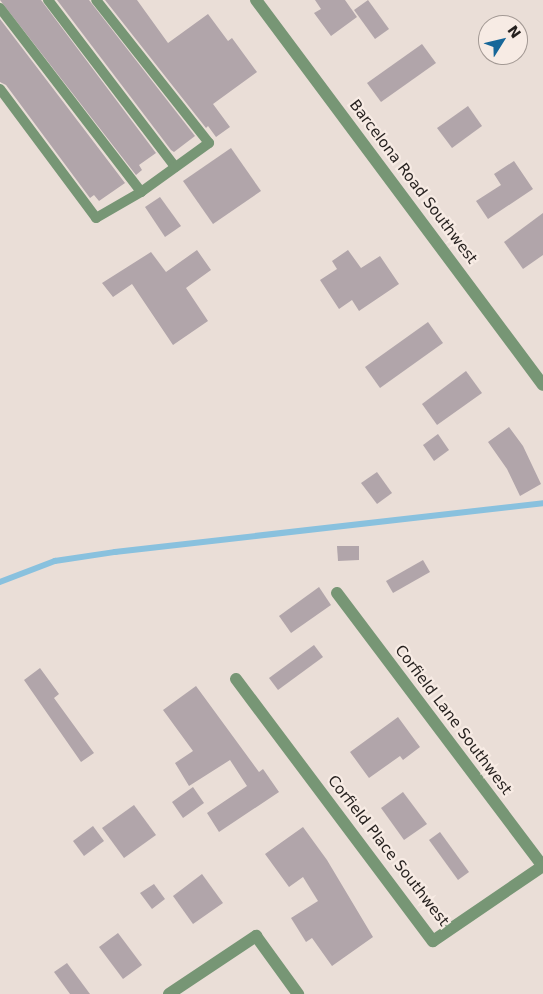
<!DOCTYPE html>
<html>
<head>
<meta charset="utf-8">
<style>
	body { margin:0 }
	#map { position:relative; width:543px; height:994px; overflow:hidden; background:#eaded7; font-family:"DejaVu Sans",sans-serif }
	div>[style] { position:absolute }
	.stream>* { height:5.5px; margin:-2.75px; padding:0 2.75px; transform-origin:2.75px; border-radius:2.75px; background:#89c1de }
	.building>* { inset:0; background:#b1a5aa }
	.lane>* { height:10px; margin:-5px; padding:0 5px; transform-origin:5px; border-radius:5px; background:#779675 }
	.street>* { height:12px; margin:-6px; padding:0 6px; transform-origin:6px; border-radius:6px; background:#779675 }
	span { translate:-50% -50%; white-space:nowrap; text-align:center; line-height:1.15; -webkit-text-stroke:4.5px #f7ebe4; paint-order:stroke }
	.street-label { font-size:15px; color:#241f1d }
	.north { position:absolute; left:478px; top:15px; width:50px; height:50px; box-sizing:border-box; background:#f7ebe4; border:1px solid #a39994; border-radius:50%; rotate:54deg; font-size:14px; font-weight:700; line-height:20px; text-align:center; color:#241f1d }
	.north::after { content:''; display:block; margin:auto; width:18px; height:22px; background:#176799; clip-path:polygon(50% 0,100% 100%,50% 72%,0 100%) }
</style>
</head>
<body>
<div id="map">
	<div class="stream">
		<i style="left:0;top:582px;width:59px;rotate:-20.9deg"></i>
		<i style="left:55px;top:561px;width:61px;rotate:-8.5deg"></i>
		<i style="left:115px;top:552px;width:431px;rotate:-6.5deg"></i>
	</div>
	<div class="building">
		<i style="clip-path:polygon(0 0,41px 0,156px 153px,139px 165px,142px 170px,136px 175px)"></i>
		<i style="clip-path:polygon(57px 0,89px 0,195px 136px,174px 152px,171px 150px)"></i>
		<i style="clip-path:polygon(105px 0,137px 0,168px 43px,208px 14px,228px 41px,232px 38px,257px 72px,213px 104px,230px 127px,216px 137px,208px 126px,206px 128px)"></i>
		<i style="clip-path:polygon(315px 0,345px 0,357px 17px,331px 36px,314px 13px,321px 9px)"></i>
		<i style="clip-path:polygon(368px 0,389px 29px,375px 39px,354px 10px)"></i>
		<i style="clip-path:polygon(0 19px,125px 183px,99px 201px,94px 195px,90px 198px,6px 85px,0 82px)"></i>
		<i style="clip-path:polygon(422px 44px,436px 63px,381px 102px,367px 83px)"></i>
		<i style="clip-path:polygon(468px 106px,482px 126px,452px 148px,437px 128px)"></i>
		<i style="clip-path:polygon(231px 148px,261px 191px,213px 224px,183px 181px)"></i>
		<i style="clip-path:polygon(514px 161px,533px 189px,488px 219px,476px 201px,501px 185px,494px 174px)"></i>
		<i style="clip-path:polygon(160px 197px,181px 226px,165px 237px,145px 207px)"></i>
		<i style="clip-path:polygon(543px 213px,543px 255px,523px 269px,504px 242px)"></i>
		<i style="clip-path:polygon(197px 250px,211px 270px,186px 288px,208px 321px,173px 345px,132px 284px,113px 297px,102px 283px,151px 252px,166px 272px)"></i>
		<i style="clip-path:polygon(348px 250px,361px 268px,380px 256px,399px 284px,359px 311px,352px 300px,339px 309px,320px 280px,337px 269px,332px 261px)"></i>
		<i style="clip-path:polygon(428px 322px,443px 343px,380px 388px,365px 367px)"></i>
		<i style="clip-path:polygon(466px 371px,482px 393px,437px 425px,422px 404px)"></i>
		<i style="clip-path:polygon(509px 427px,523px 446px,541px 484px,520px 496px,507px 469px,488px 442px)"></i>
		<i style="clip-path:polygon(438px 434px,449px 450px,434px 461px,423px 445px)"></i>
		<i style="clip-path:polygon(377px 472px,392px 493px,377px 504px,361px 483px)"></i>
		<i style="clip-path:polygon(337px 546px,359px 546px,359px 560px,338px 561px)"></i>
		<i style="clip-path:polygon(423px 560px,430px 572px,393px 593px,386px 581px)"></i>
		<i style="clip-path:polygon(319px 587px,331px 605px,291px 633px,279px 616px)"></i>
		<i style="clip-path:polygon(314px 645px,323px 657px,278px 690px,269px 678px)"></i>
		<i style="clip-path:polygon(40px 668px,59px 694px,54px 698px,94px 753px,81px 762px,24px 680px)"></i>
		<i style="clip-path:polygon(196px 686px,259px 772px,263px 769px,279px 792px,219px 832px,207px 813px,247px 786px,230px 760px,189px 786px,175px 763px,193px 751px,163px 710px)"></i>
		<i style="clip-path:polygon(398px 717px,420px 747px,403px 760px,400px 756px,369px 778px,350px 752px)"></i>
		<i style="clip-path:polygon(193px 787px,204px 803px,183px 818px,172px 802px)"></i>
		<i style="clip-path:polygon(403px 792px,427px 824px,404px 840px,381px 808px)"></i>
		<i style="clip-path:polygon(134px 805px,156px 835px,124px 858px,102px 828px)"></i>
		<i style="clip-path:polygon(93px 826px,104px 841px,84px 856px,73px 841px)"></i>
		<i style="clip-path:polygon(303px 827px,327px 860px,373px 937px,332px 966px,312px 938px,306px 942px,291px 918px,318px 901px,303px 877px,289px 887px,265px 854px)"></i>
		<i style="clip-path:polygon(440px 832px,469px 872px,458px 880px,429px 840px)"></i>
		<i style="clip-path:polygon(202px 874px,223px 903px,193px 924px,173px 896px)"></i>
		<i style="clip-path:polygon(154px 884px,165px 899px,152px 909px,140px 893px)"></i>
		<i style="clip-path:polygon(118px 933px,142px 965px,123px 979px,99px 947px)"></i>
		<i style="clip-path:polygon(67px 963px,90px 994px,70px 994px,54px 972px)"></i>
	</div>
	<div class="lane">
		<i style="left:48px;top:0;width:210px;rotate:52.7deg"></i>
		<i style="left:0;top:8px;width:232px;rotate:52.5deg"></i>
		<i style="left:0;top:89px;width:161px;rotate:53.3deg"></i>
		<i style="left:96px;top:218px;width:52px;rotate:-30deg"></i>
		<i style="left:141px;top:192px;width:84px;rotate:-35.8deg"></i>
		<i style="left:209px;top:143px;width:182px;rotate:-128.3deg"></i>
	</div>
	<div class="street">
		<i style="left:256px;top:0;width:480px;rotate:53.3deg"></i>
		<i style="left:337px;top:593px;width:342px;rotate:53deg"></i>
		<i style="left:236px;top:679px;width:328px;rotate:53.1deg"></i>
		<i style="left:433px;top:941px;width:133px;rotate:-34.3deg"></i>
		<i style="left:169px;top:994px;width:105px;rotate:-33.7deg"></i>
		<i style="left:256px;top:936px;width:72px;rotate:54.1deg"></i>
	</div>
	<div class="street-label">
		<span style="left:413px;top:182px;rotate:53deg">Barcelona Road Southwest</span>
		<span style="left:453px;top:720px;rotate:53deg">Corfield Lane Southwest</span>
		<span style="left:388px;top:851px;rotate:52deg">Corfield Place Southwest</span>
	</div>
	<div class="north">N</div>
</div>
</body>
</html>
